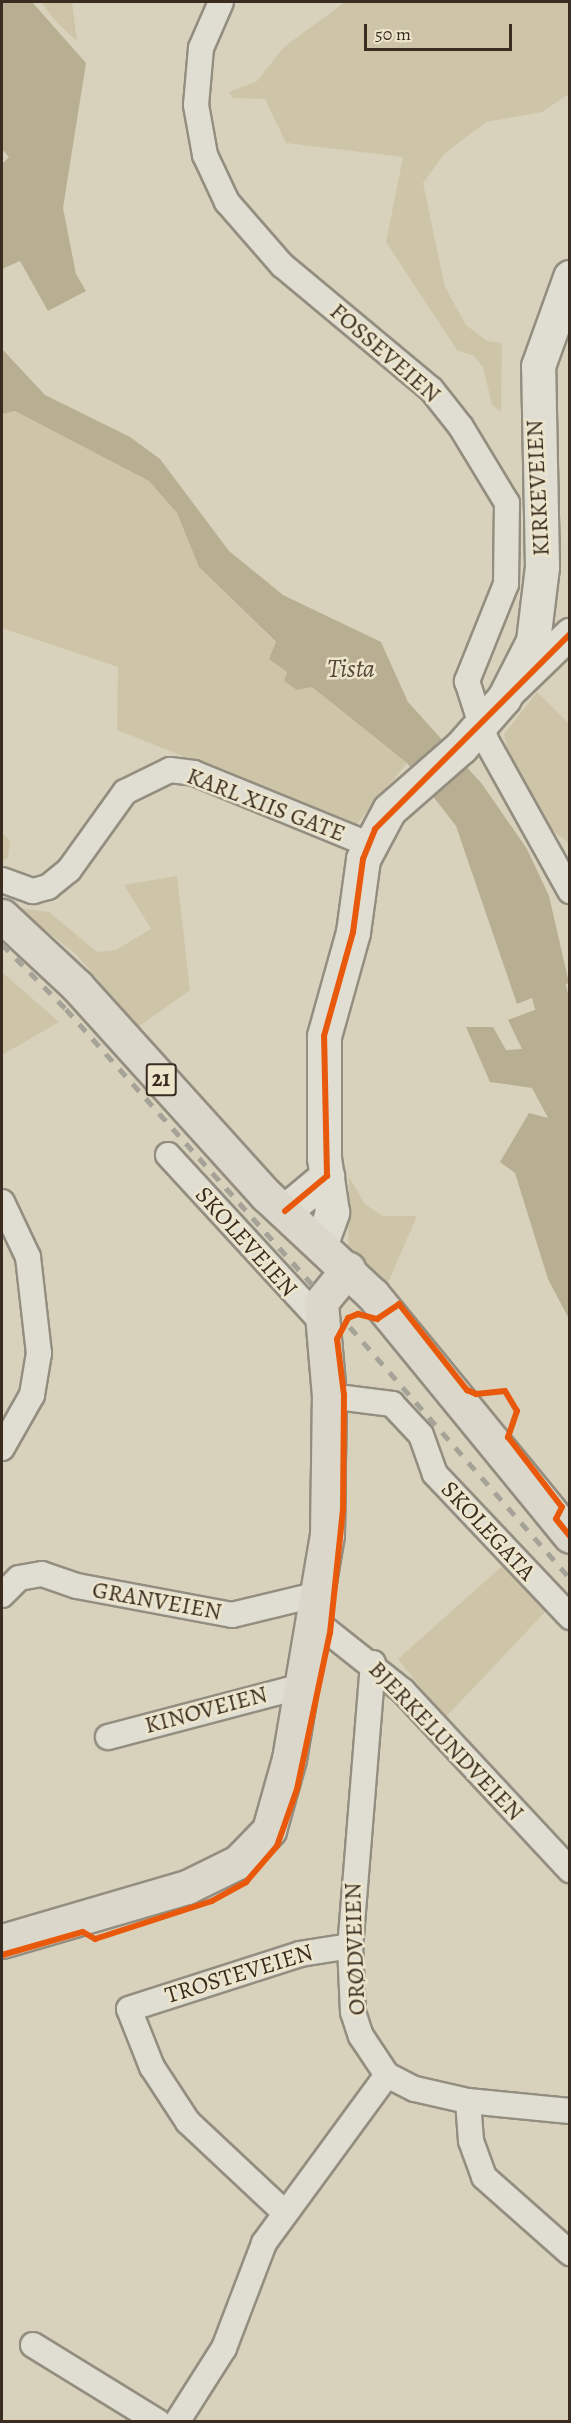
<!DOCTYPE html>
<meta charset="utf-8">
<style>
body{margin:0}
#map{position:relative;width:571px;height:2423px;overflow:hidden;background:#d8d2bc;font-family:Alegreya,serif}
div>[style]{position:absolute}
.green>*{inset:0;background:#cec5a9}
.water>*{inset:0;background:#b8ae92}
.river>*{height:36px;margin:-18px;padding:0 18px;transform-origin:18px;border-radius:18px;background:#b8ae92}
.roads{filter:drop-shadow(2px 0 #938e80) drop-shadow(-2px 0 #938e80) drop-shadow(0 2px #938e80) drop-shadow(0 -2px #938e80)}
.minor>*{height:24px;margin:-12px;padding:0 12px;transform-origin:12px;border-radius:12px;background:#e0ded3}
.tertiary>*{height:30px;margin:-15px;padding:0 15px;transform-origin:15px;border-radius:15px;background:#e0ded3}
.secondary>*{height:33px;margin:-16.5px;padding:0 16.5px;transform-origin:16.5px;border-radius:16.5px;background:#e0ded3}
.primary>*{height:33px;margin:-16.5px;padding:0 16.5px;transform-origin:16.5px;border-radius:16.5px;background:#dbd8cb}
.rail>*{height:4.5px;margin-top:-2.25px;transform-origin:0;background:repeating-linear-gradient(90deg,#a5a298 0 10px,transparent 0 20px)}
.cycleway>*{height:6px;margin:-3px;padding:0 3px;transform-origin:3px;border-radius:3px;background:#e8590c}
span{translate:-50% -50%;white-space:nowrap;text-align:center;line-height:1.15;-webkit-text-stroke:5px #ede6cc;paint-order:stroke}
.shield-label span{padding:2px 4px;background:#ede6cc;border:2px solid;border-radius:4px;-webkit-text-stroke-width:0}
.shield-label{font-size:22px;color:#3b2c21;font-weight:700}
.street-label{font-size:24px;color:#3b2c21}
.water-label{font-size:26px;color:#574839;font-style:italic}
.frame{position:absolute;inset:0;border:3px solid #3b2c21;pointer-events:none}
.scale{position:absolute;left:364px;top:24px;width:148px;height:27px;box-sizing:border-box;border:3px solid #3b2c21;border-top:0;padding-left:8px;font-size:18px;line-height:21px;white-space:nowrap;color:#3b2c21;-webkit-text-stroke:4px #ede6cc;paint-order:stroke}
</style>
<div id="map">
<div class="green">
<i style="clip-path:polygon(41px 2px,72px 2px,77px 41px,56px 22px)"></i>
<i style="clip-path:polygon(345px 2px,569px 2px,569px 94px,542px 112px,486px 122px,444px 154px,423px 183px,445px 287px,466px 325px,487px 341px,502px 343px,501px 412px,492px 405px,483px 367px,474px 356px,457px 350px,386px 242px,403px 157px,286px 143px,265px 99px,233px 98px,229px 92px,257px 81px,284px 47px)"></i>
<i style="clip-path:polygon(15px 411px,149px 481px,177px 513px,199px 567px,276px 643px,297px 690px,312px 687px,407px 763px,356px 825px,117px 730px,118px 667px,2px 628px,2px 414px)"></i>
<i style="clip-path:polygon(537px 692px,569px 724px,569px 843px,550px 829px,509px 755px,504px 734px)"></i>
<i style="clip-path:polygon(2px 834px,10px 840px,8px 858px,2px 861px)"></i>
<i style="clip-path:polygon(177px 876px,190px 990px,138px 1027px,76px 954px,17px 908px,49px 912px,97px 952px,116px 950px,151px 929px,124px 885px)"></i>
<i style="clip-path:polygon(2px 972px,59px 1022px,2px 1055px)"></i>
<i style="clip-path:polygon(349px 1177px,365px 1204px,382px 1216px,417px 1216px,387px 1285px,348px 1249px)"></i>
<i style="clip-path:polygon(501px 1567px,508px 1567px,547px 1603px,547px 1610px,445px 1718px,398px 1659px)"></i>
</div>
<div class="water">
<i style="clip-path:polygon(2px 2px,32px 2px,86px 63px,63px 208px,76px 274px,86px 291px,48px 311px,20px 261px,2px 269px,2px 164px,9px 157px,2px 149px)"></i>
<i style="clip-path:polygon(2px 349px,45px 395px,130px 437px,160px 459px,229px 551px,283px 595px,381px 642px,408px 702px,482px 784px,527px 849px,549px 896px,569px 983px,517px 1004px,456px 826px,407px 763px,312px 687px,297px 690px,284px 681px,287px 672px,269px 659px,276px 642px,199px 567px,177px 513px,149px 481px,15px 411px,2px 414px)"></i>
<i style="clip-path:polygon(569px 997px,570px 997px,569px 1319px,548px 1279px,515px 1173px,500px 1162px,529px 1113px,548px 1118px,532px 1088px,490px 1082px,466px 1027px,493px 1027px,506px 1050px,522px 1049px,508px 1020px)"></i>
</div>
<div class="river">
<i style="left:536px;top:943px;width:62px;rotate:75.1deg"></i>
</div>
<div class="roads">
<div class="minor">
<i style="left:221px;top:2px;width:50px;rotate:113.5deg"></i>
<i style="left:201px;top:48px;width:57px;rotate:95deg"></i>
<i style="left:196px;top:105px;width:51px;rotate:79.8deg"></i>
<i style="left:205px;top:155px;width:52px;rotate:64.9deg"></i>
<i style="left:227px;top:202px;width:84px;rotate:48.9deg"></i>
<i style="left:282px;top:265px;width:194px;rotate:39.8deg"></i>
<i style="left:431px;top:389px;width:48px;rotate:51.7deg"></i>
<i style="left:461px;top:427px;width:89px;rotate:58.8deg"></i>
<i style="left:507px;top:503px;width:81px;rotate:90.7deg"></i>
<i style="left:506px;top:584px;width:105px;rotate:111.9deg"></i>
<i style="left:467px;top:681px;width:62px;rotate:72.1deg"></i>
<i style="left:486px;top:740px;width:173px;rotate:60.9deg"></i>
<i style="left:2px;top:880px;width:33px;rotate:20deg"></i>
<i style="left:33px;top:891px;width:16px;rotate:-15deg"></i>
<i style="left:48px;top:887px;width:27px;rotate:-39deg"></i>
<i style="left:69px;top:870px;width:96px;rotate:-54.3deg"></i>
<i style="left:125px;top:792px;width:50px;rotate:-26.1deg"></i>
<i style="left:170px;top:770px;width:24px;rotate:7deg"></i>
<i style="left:194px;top:773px;width:188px;rotate:22.2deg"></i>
<i style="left:168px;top:1155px;width:234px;rotate:47.4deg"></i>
<i style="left:2px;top:1202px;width:61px;rotate:64.7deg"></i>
<i style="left:28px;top:1257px;width:97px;rotate:83.5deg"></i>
<i style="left:39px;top:1353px;width:43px;rotate:99.5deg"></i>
<i style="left:32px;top:1395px;width:61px;rotate:119.5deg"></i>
<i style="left:329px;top:1396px;width:64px;rotate:7.2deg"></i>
<i style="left:392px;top:1404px;width:42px;rotate:46.9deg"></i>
<i style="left:421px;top:1435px;width:41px;rotate:70.3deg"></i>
<i style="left:435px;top:1474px;width:197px;rotate:46.6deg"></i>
<i style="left:2px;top:1595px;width:24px;rotate:-45deg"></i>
<i style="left:19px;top:1578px;width:23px;rotate:-10deg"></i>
<i style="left:42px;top:1574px;width:37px;rotate:19deg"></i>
<i style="left:77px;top:1586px;width:158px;rotate:10.6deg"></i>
<i style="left:232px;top:1615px;width:89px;rotate:-13.6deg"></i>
<i style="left:315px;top:1621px;width:112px;rotate:38.5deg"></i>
<i style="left:403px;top:1691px;width:245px;rotate:47deg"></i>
<i style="left:373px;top:1663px;width:284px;rotate:94.6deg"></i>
<i style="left:350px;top:1946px;width:66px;rotate:87.4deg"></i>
<i style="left:353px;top:2012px;width:25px;rotate:72deg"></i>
<i style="left:361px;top:2036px;width:47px;rotate:56.3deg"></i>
<i style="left:387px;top:2075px;width:31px;rotate:27deg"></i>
<i style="left:415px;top:2089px;width:54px;rotate:12.8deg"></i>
<i style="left:468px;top:2101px;width:102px;rotate:5.6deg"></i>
<i style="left:108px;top:1737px;width:202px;rotate:-14.7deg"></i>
<i style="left:468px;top:2101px;width:40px;rotate:85.7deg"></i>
<i style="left:471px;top:2141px;width:38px;rotate:70deg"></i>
<i style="left:484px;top:2177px;width:115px;rotate:41.5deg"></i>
<i style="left:284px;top:2212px;width:132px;rotate:-136.8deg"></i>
<i style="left:188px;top:2122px;width:66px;rotate:-123.2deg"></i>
<i style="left:152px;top:2067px;width:62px;rotate:-111.6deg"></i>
<i style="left:129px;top:2009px;width:180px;rotate:-17.8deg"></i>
<i style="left:300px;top:1954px;width:51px;rotate:-9.1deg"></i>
<i style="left:33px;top:2345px;width:147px;rotate:31.6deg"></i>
<i style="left:177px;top:2422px;width:88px;rotate:-57.6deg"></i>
<i style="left:224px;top:2348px;width:112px;rotate:-69.1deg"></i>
<i style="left:264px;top:2243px;width:208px;rotate:-53.8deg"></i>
</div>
<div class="tertiary">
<i style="left:505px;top:697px;width:91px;rotate:-44.1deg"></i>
</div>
<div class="secondary">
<i style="left:285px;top:1211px;width:55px;rotate:-39.8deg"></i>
<i style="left:321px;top:1243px;width:33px;rotate:-70deg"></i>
<i style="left:332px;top:1212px;width:55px;rotate:-98.4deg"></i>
<i style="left:324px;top:1158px;width:122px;rotate:-90deg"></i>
<i style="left:324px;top:1036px;width:108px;rotate:-74.4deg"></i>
<i style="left:353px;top:932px;width:74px;rotate:-82.2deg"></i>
<i style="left:363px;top:859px;width:55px;rotate:-62deg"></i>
<i style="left:389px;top:810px;width:96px;rotate:-41.2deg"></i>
<i style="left:461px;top:747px;width:65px;rotate:-48.7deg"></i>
<i style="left:504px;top:698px;width:64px;rotate:-63deg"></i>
<i style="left:533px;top:641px;width:75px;rotate:-83.1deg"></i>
<i style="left:542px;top:567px;width:201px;rotate:-91.1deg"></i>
<i style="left:538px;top:366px;width:95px;rotate:-70.2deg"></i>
</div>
<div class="primary">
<i style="left:2px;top:916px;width:103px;rotate:43deg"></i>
<i style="left:77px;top:986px;width:282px;rotate:47.9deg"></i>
<i style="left:266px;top:1195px;width:146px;rotate:43.1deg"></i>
<i style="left:373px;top:1295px;width:311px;rotate:50.7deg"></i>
<i style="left:2px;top:1941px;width:193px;rotate:-16.3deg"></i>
<i style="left:187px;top:1887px;width:57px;rotate:-26.1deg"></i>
<i style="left:238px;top:1862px;width:45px;rotate:-45.9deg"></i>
<i style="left:269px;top:1830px;width:74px;rotate:-74.3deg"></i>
<i style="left:289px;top:1759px;width:227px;rotate:-80.4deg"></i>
<i style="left:327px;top:1535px;width:139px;rotate:-89.2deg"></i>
<i style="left:329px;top:1396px;width:94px;rotate:-94.9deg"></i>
<i style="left:321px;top:1302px;width:43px;rotate:-50.7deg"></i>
</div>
</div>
<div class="rail">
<i style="left:2px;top:944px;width:91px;rotate:45.4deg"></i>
<i style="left:66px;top:1009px;width:370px;rotate:48.2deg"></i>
<i style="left:350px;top:1327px;width:334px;rotate:48.8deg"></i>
</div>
<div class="cycleway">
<i style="left:285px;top:1211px;width:55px;rotate:-39.8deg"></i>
<i style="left:327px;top:1176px;width:140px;rotate:-91.2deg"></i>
<i style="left:324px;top:1036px;width:108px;rotate:-74.4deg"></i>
<i style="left:353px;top:932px;width:74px;rotate:-82.2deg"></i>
<i style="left:363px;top:859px;width:32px;rotate:-68deg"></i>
<i style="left:375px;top:829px;width:276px;rotate:-45deg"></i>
<i style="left:2px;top:1955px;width:84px;rotate:-15.9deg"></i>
<i style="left:83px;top:1932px;width:14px;rotate:30deg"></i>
<i style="left:95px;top:1939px;width:123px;rotate:-18deg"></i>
<i style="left:212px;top:1901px;width:39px;rotate:-29deg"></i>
<i style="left:246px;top:1882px;width:48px;rotate:-49.3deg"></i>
<i style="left:277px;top:1846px;width:60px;rotate:-70.7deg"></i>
<i style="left:297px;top:1789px;width:159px;rotate:-78.1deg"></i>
<i style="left:330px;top:1633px;width:124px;rotate:-84deg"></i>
<i style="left:343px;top:1510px;width:115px;rotate:-89.5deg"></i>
<i style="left:344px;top:1395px;width:56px;rotate:-97.1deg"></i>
<i style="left:337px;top:1339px;width:24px;rotate:-62deg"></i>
<i style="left:348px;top:1318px;width:11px;rotate:-22deg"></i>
<i style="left:358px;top:1314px;width:20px;rotate:15deg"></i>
<i style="left:377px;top:1319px;width:27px;rotate:-34deg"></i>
<i style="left:399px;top:1304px;width:110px;rotate:51.7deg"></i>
<i style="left:467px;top:1390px;width:10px;rotate:24deg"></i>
<i style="left:476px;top:1394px;width:29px;rotate:-6deg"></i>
<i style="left:505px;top:1391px;width:23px;rotate:59deg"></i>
<i style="left:517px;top:1411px;width:28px;rotate:109deg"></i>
<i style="left:508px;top:1437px;width:88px;rotate:52.4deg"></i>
<i style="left:562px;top:1507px;width:13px;rotate:117deg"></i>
<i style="left:556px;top:1519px;width:22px;rotate:51deg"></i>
</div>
<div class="shield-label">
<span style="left:161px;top:1080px">21</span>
</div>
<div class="street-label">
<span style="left:385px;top:353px;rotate:41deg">FOSSEVEIEN</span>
<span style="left:538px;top:488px;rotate:-93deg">KIRKEVEIEN</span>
<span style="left:266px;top:805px;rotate:21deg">KARL XIIS GATE</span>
<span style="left:246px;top:1242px;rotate:48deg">SKOLEVEIEN</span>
<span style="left:488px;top:1531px;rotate:47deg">SKOLEGATA</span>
<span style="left:157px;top:1601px;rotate:10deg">GRANVEIEN</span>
<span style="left:206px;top:1710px;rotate:-15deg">KINOVEIEN</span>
<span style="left:446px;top:1741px;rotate:46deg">BJERKELUNDVEIEN</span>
<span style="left:355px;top:1949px;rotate:-92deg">ORØDVEIEN</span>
<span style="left:239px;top:1974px;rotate:-17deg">TROSTEVEIEN</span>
</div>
<div class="water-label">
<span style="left:351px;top:669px">Tista</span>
</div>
<div class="frame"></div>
<div class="scale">50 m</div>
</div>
